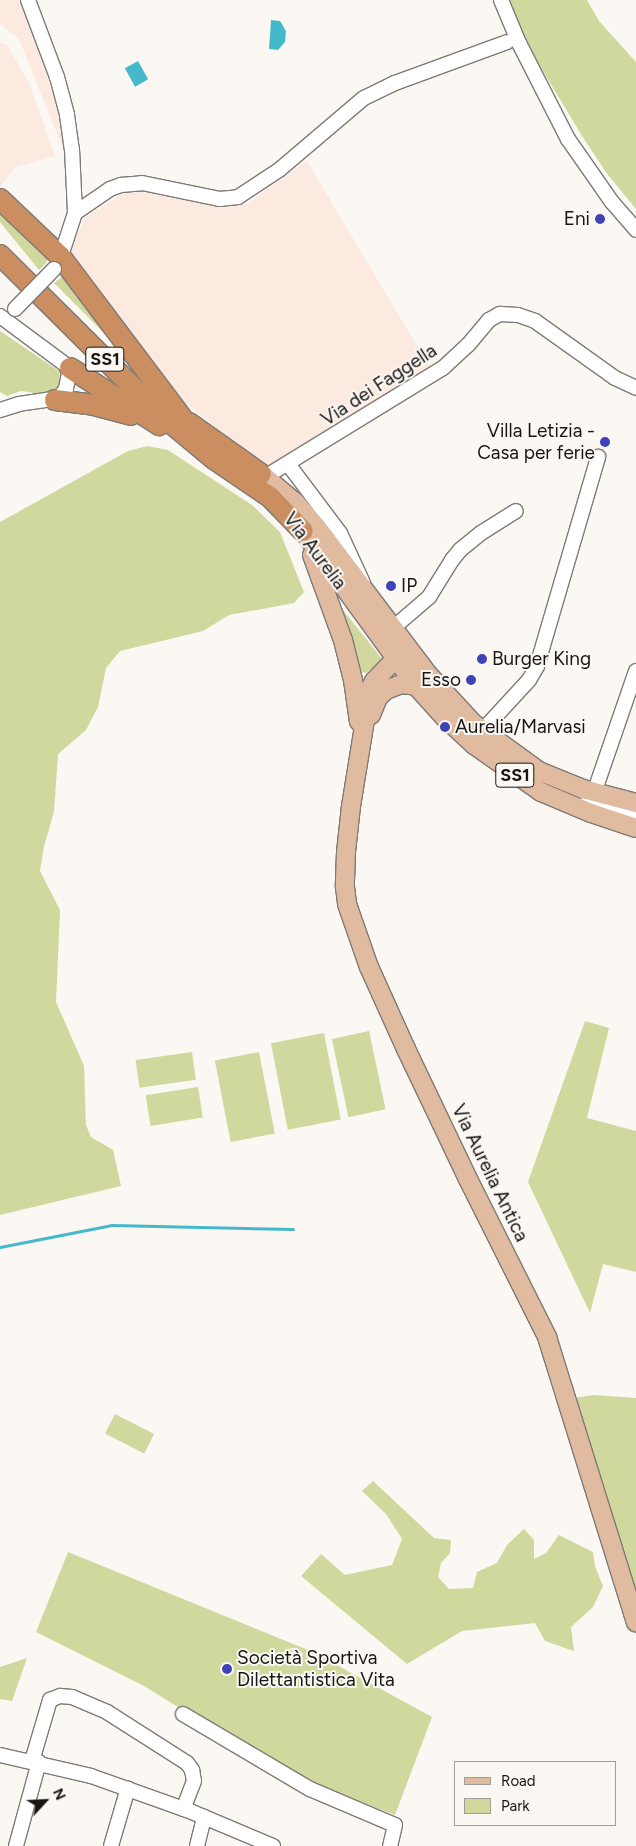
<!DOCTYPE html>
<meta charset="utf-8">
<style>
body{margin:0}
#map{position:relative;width:636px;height:1846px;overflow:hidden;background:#fbf7f3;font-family:Figtree,sans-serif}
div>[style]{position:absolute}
.commercial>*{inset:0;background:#fce9e0}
.green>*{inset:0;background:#d1d89e;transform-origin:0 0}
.water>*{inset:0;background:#45b9cb;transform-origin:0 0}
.stream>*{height:3px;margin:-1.5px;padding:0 1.5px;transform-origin:1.5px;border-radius:1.5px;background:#45b9cb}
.roads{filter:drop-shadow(1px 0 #7e7b77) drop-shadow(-1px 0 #7e7b77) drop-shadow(0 1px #7e7b77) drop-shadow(0 -1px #7e7b77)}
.minor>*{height:14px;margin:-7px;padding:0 7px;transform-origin:7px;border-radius:7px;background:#fff}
.major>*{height:18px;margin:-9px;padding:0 9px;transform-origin:9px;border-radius:9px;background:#e0bba0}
.highway>*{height:20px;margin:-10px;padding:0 10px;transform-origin:10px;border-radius:10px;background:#cb8e61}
.bridges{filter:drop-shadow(1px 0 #7e7b77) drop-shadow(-1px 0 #7e7b77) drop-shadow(0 1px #7e7b77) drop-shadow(0 -1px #7e7b77)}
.minor-bridge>*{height:14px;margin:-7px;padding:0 7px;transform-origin:7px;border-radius:7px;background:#fff}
.dots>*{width:14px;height:14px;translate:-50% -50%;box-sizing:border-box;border:2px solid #fbf7f3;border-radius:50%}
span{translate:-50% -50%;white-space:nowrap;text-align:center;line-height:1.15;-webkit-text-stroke:4px #fbf7f3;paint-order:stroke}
.shield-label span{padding:1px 4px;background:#fbf7f3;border:1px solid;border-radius:4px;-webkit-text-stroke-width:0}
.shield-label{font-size:18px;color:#171615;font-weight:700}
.poi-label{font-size:19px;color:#171615}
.right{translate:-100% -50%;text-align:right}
.left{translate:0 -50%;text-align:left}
.street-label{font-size:19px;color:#171615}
.legend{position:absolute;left:454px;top:1761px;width:162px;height:65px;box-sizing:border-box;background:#fbf7f3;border:1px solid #a09d9a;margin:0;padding:6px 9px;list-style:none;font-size:15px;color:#171615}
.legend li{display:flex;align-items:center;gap:10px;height:25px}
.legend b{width:25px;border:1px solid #a09d9a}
.north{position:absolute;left:20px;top:1776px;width:50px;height:50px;-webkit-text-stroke:4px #fbf7f3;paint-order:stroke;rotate:65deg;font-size:14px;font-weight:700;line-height:20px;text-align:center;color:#171615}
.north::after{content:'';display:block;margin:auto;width:18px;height:22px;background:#171615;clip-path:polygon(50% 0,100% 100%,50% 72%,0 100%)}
</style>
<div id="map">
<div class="commercial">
<i style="clip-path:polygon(0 0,19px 0,31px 29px,61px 119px,66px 156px,19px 39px,0 24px)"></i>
<i style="clip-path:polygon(0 43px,7px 45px,29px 83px,55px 156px,15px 167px,0 187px)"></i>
<i style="clip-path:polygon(307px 161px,432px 371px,267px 468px,168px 389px,68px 256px,85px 218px,123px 193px,149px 192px,225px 208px,248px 203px)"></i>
</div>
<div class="green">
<i style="clip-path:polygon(506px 0,587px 0,599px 21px,636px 62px,636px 209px,608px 175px,584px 139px,518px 30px)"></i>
<i style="clip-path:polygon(0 207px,48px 258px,46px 263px,39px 270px,0 222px)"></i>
<i style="clip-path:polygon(63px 276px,126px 355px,54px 283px)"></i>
<i style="clip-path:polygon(0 331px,59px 371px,60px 381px,57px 390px,49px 395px,21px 391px,7px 396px,0 392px)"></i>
<i style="clip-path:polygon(147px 446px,168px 450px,252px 505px,280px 532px,304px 592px,294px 603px,229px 615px,203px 631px,120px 651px,106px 668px,98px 707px,86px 730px,58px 754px,54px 812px,44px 846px,40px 871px,60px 910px,56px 1002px,84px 1066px,86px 1125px,91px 1137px,113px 1150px,121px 1186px,0 1215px,0 522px,128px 451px)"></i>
<i style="clip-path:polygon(339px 605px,383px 660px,366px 673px,362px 672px,360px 667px)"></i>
<i style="clip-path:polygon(585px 1021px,609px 1028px,587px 1118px,636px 1131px,636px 1272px,603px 1264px,590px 1313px,528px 1182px)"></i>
<i style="left:369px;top:1031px;width:80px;height:38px;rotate:78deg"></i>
<i style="left:324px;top:1033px;width:88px;height:54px;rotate:79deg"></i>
<i style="left:192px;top:1052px;width:28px;height:57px;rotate:82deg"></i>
<i style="left:259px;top:1052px;width:83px;height:45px;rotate:79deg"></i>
<i style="left:198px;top:1087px;width:31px;height:53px;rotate:81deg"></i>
<i style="clip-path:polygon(593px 1395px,636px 1398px,636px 1597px,574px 1398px)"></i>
<i style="left:115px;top:1414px;width:44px;height:22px;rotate:27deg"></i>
<i style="clip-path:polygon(373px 1481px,434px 1538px,451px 1540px,450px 1553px,441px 1563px,438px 1577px,449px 1589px,473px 1588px,477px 1572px,497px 1563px,507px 1545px,524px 1529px,534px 1540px,534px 1559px,546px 1553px,559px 1535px,593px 1552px,595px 1566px,603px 1586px,593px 1607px,571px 1627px,574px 1651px,545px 1641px,535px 1623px,462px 1631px,407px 1664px,301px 1576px,321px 1554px,345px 1575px,392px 1565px,402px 1539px,386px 1514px,362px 1491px)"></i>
<i style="clip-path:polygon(68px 1552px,313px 1652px,432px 1717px,395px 1815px,281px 1771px,144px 1686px,36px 1632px)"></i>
<i style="clip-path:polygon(27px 1658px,12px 1701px,0 1699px,0 1667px)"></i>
</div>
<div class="water">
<i style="clip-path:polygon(271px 20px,280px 21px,286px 31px,285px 42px,278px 50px,269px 49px)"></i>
<i style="left:138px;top:61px;width:21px;height:15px;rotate:61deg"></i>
</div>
<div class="stream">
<i style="left:0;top:1247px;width:114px;rotate:-11.1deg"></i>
<i style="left:112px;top:1225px;width:181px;rotate:1.3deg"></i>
</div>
<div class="roads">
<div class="minor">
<i style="left:28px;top:0;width:82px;rotate:69.4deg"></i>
<i style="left:57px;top:77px;width:39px;rotate:75deg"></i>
<i style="left:67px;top:115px;width:34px;rotate:82deg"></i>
<i style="left:72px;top:149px;width:64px;rotate:87.3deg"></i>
<i style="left:501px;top:0;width:47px;rotate:67.3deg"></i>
<i style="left:519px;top:43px;width:108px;rotate:63deg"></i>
<i style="left:568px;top:139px;width:77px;rotate:55.1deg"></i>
<i style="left:612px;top:202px;width:37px;rotate:49deg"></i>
<i style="left:59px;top:262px;width:52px;rotate:-71.9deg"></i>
<i style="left:75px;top:213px;width:42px;rotate:-34.4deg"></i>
<i style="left:110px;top:189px;width:12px;rotate:-20deg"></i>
<i style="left:121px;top:185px;width:21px;rotate:-5deg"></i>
<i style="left:142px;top:183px;width:80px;rotate:11.6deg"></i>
<i style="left:220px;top:199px;width:18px;rotate:-6deg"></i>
<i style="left:238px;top:197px;width:49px;rotate:-33.4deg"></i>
<i style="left:279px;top:170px;width:111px;rotate:-40.3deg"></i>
<i style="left:364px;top:98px;width:34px;rotate:-26deg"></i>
<i style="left:395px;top:83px;width:119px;rotate:-20.1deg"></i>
<i style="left:0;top:316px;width:87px;rotate:36.6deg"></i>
<i style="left:70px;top:368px;width:21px;rotate:101deg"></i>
<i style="left:66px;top:389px;width:11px;rotate:128deg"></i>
<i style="left:59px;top:398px;width:40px;rotate:171.5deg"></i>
<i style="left:19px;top:404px;width:20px;rotate:162deg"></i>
<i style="left:288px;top:464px;width:86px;rotate:53deg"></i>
<i style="left:340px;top:533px;width:55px;rotate:65.3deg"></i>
<i style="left:265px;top:477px;width:209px;rotate:-31.5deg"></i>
<i style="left:443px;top:368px;width:34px;rotate:-43deg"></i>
<i style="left:468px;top:345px;width:33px;rotate:-50deg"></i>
<i style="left:489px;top:320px;width:13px;rotate:-29deg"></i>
<i style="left:500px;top:314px;width:18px;rotate:3deg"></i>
<i style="left:518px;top:315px;width:18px;rotate:19deg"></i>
<i style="left:535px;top:321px;width:98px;rotate:35.5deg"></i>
<i style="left:615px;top:378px;width:23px;rotate:25deg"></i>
<i style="left:393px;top:628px;width:48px;rotate:-40.7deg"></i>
<i style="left:429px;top:597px;width:44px;rotate:-58.1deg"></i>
<i style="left:452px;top:560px;width:13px;rotate:-51deg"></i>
<i style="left:460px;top:550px;width:27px;rotate:-39deg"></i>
<i style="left:481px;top:533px;width:41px;rotate:-32.2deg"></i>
<i style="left:482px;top:731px;width:69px;rotate:-47.3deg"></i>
<i style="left:529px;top:680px;width:16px;rotate:-60deg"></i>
<i style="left:537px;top:666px;width:218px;rotate:-73.7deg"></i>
<i style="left:594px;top:793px;width:129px;rotate:-71deg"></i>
<i style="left:584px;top:805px;width:53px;rotate:10.9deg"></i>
<i style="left:183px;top:1714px;width:147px;rotate:30.6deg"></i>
<i style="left:310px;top:1789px;width:92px;rotate:23deg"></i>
<i style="left:395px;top:1825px;width:22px;rotate:103deg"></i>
<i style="left:0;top:1755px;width:93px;rotate:13deg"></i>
<i style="left:91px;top:1776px;width:107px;rotate:19.6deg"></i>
<i style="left:192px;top:1812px;width:88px;rotate:22.8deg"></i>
<i style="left:32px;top:1761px;width:64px;rotate:-73.6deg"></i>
<i style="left:50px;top:1700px;width:11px;rotate:-22deg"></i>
<i style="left:60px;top:1696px;width:12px;rotate:5deg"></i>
<i style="left:72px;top:1697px;width:38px;rotate:23deg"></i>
<i style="left:107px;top:1712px;width:95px;rotate:32.5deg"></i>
<i style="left:187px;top:1763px;width:9px;rotate:54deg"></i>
<i style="left:192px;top:1770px;width:11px;rotate:80deg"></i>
<i style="left:194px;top:1781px;width:30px;rotate:111deg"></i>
<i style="left:16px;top:1846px;width:87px;rotate:-74.7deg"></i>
<i style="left:111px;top:1846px;width:60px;rotate:-73.7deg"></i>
<i style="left:197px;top:1846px;width:30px;rotate:-76deg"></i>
</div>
<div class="major">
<i style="left:265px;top:477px;width:39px;rotate:40deg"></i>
<i style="left:295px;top:502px;width:32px;rotate:49deg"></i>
<i style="left:316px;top:526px;width:186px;rotate:52.9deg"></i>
<i style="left:428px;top:674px;width:67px;rotate:47.4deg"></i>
<i style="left:473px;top:723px;width:82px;rotate:36deg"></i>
<i style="left:539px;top:771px;width:48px;rotate:22.2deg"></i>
<i style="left:583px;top:789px;width:55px;rotate:14.8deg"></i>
<i style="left:303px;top:531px;width:192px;rotate:53.9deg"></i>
<i style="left:416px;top:686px;width:43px;rotate:47.8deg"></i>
<i style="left:445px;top:718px;width:40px;rotate:43deg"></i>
<i style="left:474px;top:745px;width:82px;rotate:35deg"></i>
<i style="left:541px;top:792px;width:54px;rotate:22.8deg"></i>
<i style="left:591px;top:813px;width:47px;rotate:18.4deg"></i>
<i style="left:312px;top:555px;width:90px;rotate:70deg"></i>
<i style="left:343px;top:640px;width:41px;rotate:76deg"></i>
<i style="left:353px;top:680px;width:42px;rotate:81.9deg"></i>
<i style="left:407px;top:647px;width:47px;rotate:134.1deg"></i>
<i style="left:374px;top:681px;width:9px;rotate:117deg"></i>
<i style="left:370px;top:689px;width:119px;rotate:99.2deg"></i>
<i style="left:351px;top:806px;width:46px;rotate:96.2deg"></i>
<i style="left:346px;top:852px;width:35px;rotate:92deg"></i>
<i style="left:345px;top:887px;width:17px;rotate:83deg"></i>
<i style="left:347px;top:904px;width:67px;rotate:70.8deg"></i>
<i style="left:369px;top:967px;width:90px;rotate:65.7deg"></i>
<i style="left:406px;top:1049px;width:144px;rotate:64.5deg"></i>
<i style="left:468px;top:1179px;width:177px;rotate:63.4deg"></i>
<i style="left:547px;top:1337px;width:299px;rotate:72.7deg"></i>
<i style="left:371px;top:715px;width:18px;rotate:-68deg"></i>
<i style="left:378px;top:698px;width:11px;rotate:-45deg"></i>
<i style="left:386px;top:690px;width:17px;rotate:-21deg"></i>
<i style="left:402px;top:684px;width:14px;rotate:8deg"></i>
</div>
<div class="highway">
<i style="left:0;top:199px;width:83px;rotate:43.5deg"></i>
<i style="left:60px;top:256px;width:203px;rotate:53deg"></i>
<i style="left:0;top:255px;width:226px;rotate:44.8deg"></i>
<i style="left:160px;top:414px;width:70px;rotate:39.8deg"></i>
<i style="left:214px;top:459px;width:68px;rotate:34.2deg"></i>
<i style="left:270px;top:497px;width:47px;rotate:45.9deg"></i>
<i style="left:70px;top:368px;width:106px;rotate:32.6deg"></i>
<i style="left:55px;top:400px;width:39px;rotate:7deg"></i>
<i style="left:94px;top:405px;width:38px;rotate:15deg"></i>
<i style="left:189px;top:423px;width:88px;rotate:35.3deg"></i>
</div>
</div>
<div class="bridges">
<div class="minor-bridge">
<i style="left:15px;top:309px;width:56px;rotate:-45.7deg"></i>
</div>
</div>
<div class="dots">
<i style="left:600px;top:219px;background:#4043b8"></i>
<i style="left:605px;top:442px;background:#4043b8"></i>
<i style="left:391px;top:586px;background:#4043b8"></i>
<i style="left:482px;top:659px;background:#4043b8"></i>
<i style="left:471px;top:680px;background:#4043b8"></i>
<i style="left:445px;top:727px;background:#4043b8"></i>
<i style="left:227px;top:1669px;background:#4043b8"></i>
</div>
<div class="shield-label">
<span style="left:105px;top:359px">SS1</span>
<span style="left:515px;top:775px">SS1</span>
</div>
<div class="poi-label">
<span class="right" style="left:590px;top:219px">Eni</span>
<span class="right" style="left:595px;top:442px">Villa Letizia -<br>Casa per ferie</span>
<span class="left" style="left:401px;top:586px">IP</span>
<span class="left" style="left:492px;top:659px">Burger King</span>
<span class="right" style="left:461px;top:680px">Esso</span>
<span class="left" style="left:455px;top:727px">Aurelia/Marvasi</span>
<span class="left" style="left:237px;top:1669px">Società Sportiva<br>Dilettantistica Vita</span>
</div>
<div class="street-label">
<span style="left:379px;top:385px;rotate:-33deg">Via dei Faggella</span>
<span style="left:315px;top:551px;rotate:53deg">Via Aurelia</span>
<span style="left:490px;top:1173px;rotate:64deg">Via Aurelia Antica</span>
</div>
<ul class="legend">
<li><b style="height:6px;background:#e0bba0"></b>Road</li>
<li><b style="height:14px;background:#d1d89e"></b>Park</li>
</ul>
<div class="north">N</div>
</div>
